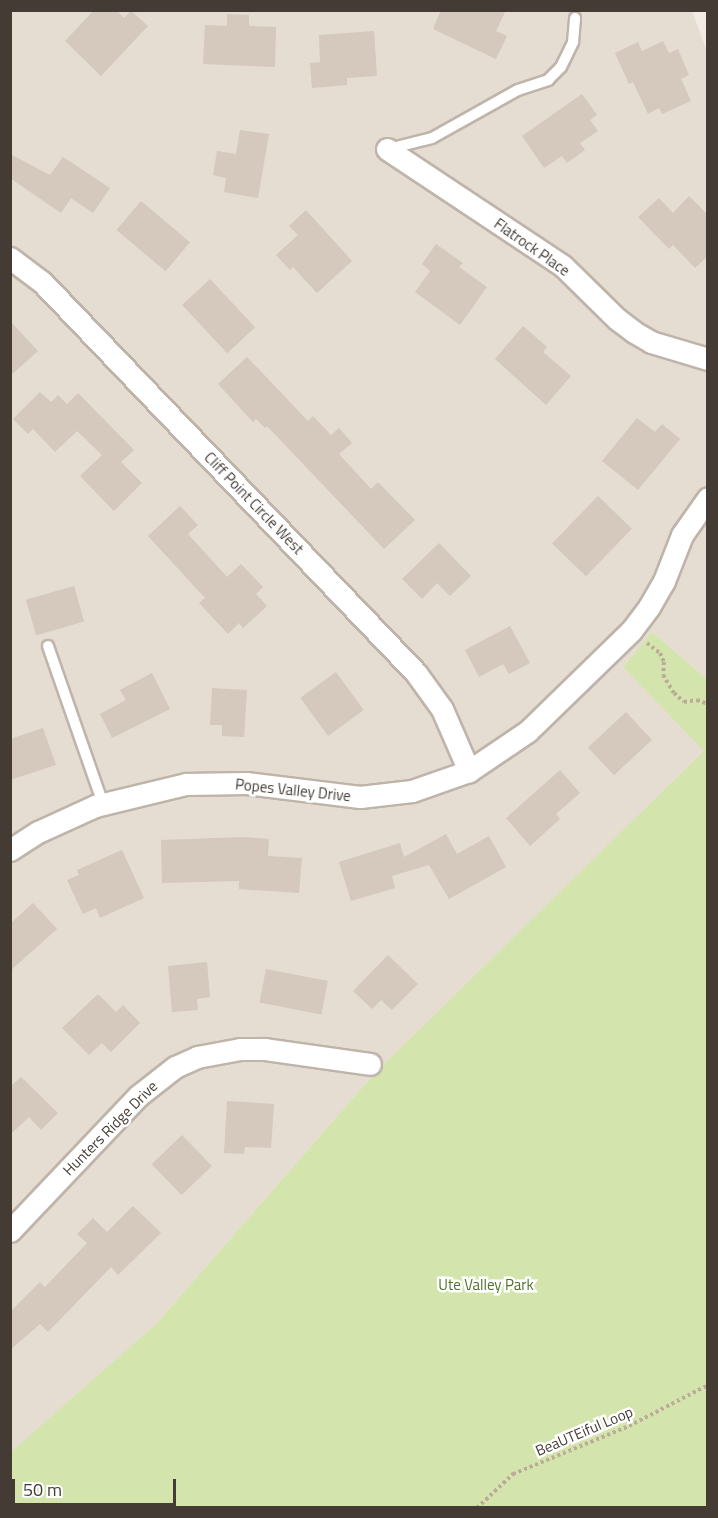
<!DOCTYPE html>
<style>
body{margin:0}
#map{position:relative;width:718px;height:1518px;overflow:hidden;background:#f1ebe4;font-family:"Titillium Web",sans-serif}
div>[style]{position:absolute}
.residential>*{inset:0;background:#e5dcd2}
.green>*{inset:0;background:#d3e5ad}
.building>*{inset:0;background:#d5c8bd;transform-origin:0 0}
.path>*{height:4px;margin-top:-2px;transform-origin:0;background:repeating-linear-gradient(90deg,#bdab99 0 3px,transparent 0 6px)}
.roads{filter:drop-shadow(2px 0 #bfb4aa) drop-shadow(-2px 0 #bfb4aa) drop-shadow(0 2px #bfb4aa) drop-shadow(0 -2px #bfb4aa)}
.lane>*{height:10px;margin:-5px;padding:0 5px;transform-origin:5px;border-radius:5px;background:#fff}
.street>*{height:21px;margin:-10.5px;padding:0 10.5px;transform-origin:10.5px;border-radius:10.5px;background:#fff}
span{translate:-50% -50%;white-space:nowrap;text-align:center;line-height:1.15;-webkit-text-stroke:5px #fff;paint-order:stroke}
.street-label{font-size:15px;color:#433b34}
.park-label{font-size:15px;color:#4f722a}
.frame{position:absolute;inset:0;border:12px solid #433b34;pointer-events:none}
.scale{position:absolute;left:12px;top:1479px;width:164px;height:27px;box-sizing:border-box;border:3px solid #433b34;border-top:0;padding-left:8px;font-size:18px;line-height:21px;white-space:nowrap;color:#433b34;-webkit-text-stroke:4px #fff;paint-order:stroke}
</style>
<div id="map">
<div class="residential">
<i style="clip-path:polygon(11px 11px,692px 11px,708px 54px,707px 679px,652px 632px,623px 667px,705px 751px,374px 1074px,157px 1323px,11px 1453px)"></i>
</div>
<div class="green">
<i style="clip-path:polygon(652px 632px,707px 679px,707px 1507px,11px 1507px,10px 1453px,157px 1323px,374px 1074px,704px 751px,623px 667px)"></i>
</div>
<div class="building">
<i style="clip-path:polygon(94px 10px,116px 10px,124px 18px,131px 11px,148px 26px,101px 76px,65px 41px)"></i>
<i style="clip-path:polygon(441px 10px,506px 10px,496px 31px,507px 36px,496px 59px,433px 29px)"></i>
<i style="clip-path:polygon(227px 14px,249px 15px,249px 26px,276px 27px,275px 67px,203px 64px,205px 25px,227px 26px)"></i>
<i style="clip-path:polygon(374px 31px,377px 76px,347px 78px,347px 85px,312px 88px,310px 63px,320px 62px,319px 35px)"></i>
<i style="clip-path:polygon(663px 41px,669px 53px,678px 49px,689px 75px,681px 79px,691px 101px,662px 114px,659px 108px,648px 114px,633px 82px,629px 84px,615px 53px,638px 42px,642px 51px)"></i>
<i style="clip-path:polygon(582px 94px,597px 115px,590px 120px,598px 131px,580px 143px,585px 150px,567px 163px,562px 156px,544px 168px,522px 136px)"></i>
<i style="clip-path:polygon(240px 130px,269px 134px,258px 198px,224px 192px,226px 178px,213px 175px,217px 151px,236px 154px)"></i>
<i style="clip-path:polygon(10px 154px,50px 175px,63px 157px,110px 188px,93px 213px,71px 198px,61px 213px,10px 178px)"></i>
<i style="clip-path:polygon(689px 196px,708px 215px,708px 256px,695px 268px,673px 245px,669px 249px,638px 217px,659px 198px,673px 213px)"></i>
<i style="left:141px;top:201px;width:64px;height:38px;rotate:40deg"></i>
<i style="clip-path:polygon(306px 210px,352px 261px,317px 293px,293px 267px,290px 270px,276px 255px,298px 235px,289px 226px)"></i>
<i style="clip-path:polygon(436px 244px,463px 263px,459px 267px,487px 287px,460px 325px,415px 292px,430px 271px,422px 264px)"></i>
<i style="left:210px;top:279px;width:66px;height:38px;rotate:47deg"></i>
<i style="clip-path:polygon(10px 321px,38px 351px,10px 376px)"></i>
<i style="clip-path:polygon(523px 326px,547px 347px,543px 352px,571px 376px,546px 405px,495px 359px)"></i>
<i style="clip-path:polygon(247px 357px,308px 421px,313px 416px,331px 435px,339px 428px,352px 443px,339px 454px,371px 489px,378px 482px,415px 520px,384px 549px,267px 426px,265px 428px,256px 419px,253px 422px,218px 384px)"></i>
<i style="clip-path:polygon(40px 392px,51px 402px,58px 395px,67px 404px,78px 393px,134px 450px,121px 462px,142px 483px,114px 511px,80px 476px,102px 455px,77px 431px,55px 452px,33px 429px,28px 434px,13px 419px)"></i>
<i style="clip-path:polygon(637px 418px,655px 432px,662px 424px,680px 439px,638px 490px,602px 461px)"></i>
<i style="left:598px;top:496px;width:47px;height:66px;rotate:44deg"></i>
<i style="clip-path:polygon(180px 506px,198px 525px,188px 534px,227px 577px,241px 564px,263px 587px,256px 594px,267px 606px,243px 628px,239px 623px,228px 634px,199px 603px,205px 598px,148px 536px)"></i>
<i style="clip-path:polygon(439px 543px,471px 576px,450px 596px,437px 583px,422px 599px,402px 579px)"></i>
<i style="left:74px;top:586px;width:37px;height:50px;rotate:74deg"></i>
<i style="clip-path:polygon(510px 626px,530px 663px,509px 674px,503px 664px,479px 677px,465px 650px)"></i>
<i style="left:336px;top:672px;width:47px;height:44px;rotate:54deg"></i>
<i style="clip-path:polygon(152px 673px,170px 709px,112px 738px,100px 714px,126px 700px,120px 690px)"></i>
<i style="clip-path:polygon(212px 688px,247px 690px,244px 737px,222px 736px,222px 725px,210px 725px)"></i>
<i style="left:626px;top:712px;width:38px;height:52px;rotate:47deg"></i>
<i style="clip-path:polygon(43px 728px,56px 765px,10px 780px,10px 739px)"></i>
<i style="clip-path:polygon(560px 770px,580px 793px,556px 814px,560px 819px,530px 846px,506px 818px)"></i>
<i style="clip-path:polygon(446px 834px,457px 854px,489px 836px,506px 867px,449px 899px,429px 865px,392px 876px,395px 888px,351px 901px,339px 862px,400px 843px,404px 857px)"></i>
<i style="clip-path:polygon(243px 837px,269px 839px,268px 856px,302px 858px,299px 893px,239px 889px,239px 881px,162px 883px,161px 840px)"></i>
<i style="clip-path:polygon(122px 850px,144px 898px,100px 918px,96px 908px,83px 914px,67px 880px,79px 875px,77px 870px)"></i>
<i style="clip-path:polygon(33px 903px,57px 929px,10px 971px,10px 924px)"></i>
<i style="clip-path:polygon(388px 955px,418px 984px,392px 1010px,381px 1000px,372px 1009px,353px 991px)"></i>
<i style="clip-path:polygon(207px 962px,210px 997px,197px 999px,198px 1010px,172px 1012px,168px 966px)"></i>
<i style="left:266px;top:969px;width:63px;height:34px;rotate:11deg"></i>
<i style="clip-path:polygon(98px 994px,116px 1012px,123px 1005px,140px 1023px,111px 1052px,102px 1043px,89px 1055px,62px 1028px)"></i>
<i style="clip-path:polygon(21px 1077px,58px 1113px,41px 1130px,29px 1117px,10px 1135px,10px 1087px)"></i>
<i style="clip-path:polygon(227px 1101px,274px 1104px,271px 1148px,245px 1147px,244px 1154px,224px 1153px)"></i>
<i style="left:182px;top:1135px;width:43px;height:42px;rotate:46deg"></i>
<i style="clip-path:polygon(133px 1206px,161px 1233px,118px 1275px,111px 1267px,48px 1332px,40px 1324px,10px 1350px,10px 1312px,40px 1282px,45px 1287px,87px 1243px,77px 1234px,93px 1218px,107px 1232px)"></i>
</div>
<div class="path">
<i style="left:647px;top:643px;width:16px;rotate:38deg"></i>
<i style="left:660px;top:653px;width:10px;rotate:66deg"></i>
<i style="left:664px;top:662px;width:13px;rotate:94deg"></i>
<i style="left:663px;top:675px;width:21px;rotate:59deg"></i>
<i style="left:674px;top:693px;width:13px;rotate:42deg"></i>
<i style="left:684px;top:702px;width:13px;rotate:-9deg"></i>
<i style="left:697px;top:700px;width:12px;rotate:20deg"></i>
<i style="left:477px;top:1508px;width:50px;rotate:-43.4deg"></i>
<i style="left:513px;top:1474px;width:126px;rotate:-22.5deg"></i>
<i style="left:629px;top:1426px;width:89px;rotate:-27.4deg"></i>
</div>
<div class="roads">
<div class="lane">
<i style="left:388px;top:149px;width:45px;rotate:-14deg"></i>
<i style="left:432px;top:138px;width:98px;rotate:-29.2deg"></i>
<i style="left:518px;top:90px;width:32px;rotate:-18deg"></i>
<i style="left:548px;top:80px;width:18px;rotate:-45deg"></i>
<i style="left:561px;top:67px;width:28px;rotate:-64deg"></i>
<i style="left:573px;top:42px;width:24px;rotate:-85deg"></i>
<i style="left:48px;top:646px;width:167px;rotate:70.8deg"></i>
</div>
<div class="street">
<i style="left:387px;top:149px;width:211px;rotate:33.6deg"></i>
<i style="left:563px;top:266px;width:76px;rotate:44.5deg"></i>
<i style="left:617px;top:319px;width:21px;rotate:37deg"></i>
<i style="left:634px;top:332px;width:20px;rotate:30deg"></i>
<i style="left:651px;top:342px;width:59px;rotate:16.6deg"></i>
<i style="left:10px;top:258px;width:40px;rotate:37deg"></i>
<i style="left:42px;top:282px;width:541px;rotate:46.27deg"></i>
<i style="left:416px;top:673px;width:44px;rotate:54.2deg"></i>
<i style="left:442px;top:709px;width:68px;rotate:66.5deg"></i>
<i style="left:10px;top:850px;width:33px;rotate:-33deg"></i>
<i style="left:38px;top:832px;width:63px;rotate:-24.5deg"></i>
<i style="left:95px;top:806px;width:94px;rotate:-13.6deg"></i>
<i style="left:186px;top:784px;width:60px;rotate:-1deg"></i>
<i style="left:246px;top:783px;width:115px;rotate:7deg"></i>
<i style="left:360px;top:797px;width:52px;rotate:-6.6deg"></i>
<i style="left:412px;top:791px;width:60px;rotate:-19.3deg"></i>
<i style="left:469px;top:771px;width:71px;rotate:-34.1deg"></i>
<i style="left:528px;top:731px;width:144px;rotate:-44.2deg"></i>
<i style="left:631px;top:631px;width:30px;rotate:-53deg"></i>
<i style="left:649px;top:607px;width:30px;rotate:-60deg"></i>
<i style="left:664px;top:581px;width:49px;rotate:-68.6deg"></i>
<i style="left:682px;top:535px;width:45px;rotate:-54.9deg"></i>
<i style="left:10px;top:1231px;width:186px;rotate:-46.5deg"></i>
<i style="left:138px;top:1096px;width:47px;rotate:-38.1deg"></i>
<i style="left:175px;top:1067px;width:24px;rotate:-24deg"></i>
<i style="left:197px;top:1057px;width:44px;rotate:-10.5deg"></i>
<i style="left:240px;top:1049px;width:25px"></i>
<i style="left:265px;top:1049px;width:106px;rotate:8.1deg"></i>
</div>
</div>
<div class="street-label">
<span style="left:532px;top:247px;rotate:35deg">Flatrock Place</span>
<span style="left:254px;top:503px;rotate:46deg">Cliff Point Circle West</span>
<span style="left:293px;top:790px;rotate:6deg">Popes Valley Drive</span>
<span style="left:110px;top:1128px;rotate:-45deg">Hunters Ridge Drive</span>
<span style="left:584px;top:1431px;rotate:-23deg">BeaUTEiful Loop</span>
</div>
<div class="park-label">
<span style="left:486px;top:1285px">Ute Valley Park</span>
</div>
<div class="frame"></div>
<div class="scale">50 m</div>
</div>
